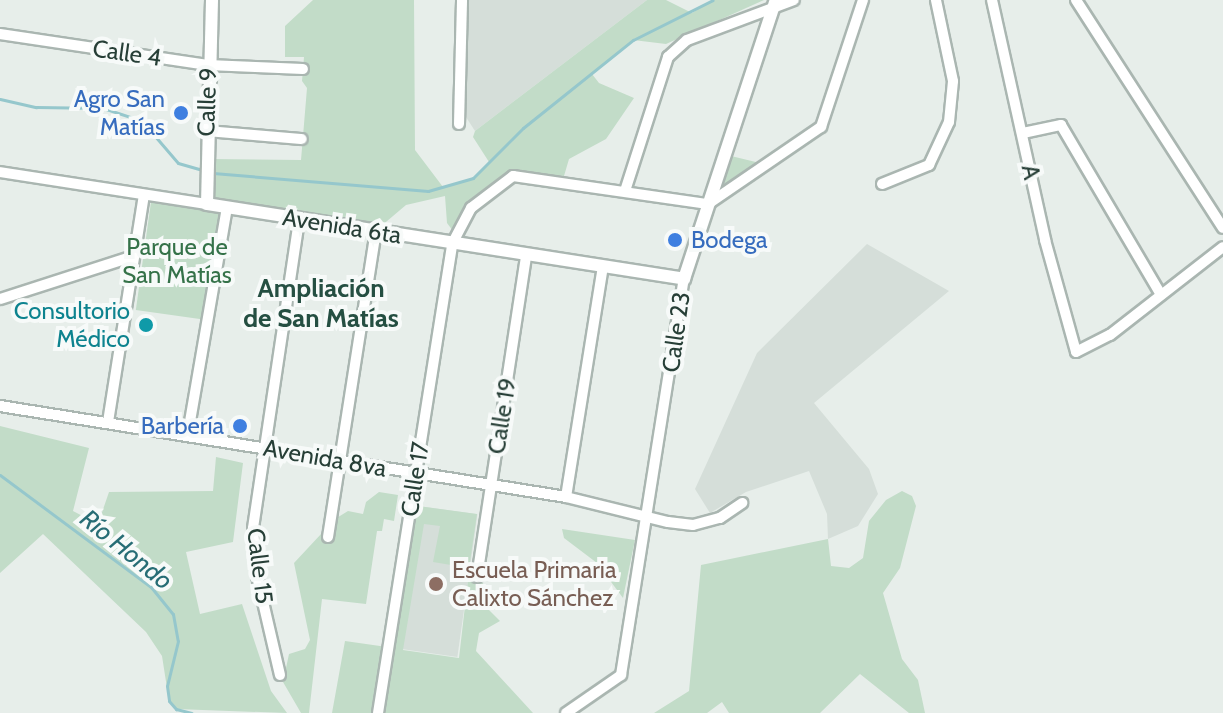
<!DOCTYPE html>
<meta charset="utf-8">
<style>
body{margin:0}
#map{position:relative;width:1223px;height:713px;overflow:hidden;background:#e7eeea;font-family:Cabin,sans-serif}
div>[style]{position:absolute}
.built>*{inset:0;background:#d5ded9;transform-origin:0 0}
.green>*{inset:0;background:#c2dcc8;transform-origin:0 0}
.stream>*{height:3px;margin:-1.5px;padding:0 1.5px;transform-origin:1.5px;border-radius:1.5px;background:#95c7cc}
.roads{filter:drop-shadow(2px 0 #aab6b1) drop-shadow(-2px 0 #aab6b1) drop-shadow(0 2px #aab6b1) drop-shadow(0 -2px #aab6b1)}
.minor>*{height:10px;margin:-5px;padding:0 5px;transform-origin:5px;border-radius:5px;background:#fff}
.tertiary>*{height:12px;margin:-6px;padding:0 6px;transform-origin:6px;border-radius:6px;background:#fff}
.dots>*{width:22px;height:22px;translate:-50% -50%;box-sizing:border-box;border:4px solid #f7faf9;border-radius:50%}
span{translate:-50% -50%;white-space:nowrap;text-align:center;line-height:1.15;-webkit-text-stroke:8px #f7faf9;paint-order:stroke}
.street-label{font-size:24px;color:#273f37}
.shop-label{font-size:24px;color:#366cbe}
.right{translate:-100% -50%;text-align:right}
.left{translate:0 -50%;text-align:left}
.park-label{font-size:24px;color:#357249}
.culture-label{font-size:24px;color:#0d838f}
.education-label{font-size:24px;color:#785e54}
.neighbourhood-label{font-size:26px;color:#254f42;font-weight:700}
.water-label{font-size:26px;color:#276d75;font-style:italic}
</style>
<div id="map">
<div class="built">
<i style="clip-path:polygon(464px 0,647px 0,475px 131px,464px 114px)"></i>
<i style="clip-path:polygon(867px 244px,949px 291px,814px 403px,869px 469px,878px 494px,858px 526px,828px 539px,827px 514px,809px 471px,746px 492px,710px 513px,695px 489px,757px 353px)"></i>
<i style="left:418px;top:506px;width:60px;height:144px;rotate:8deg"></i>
</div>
<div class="green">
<i style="clip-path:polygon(313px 0,414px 0,415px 150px,443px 187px,473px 178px,489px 162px,473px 137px,475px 131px,647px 0,666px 0,692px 13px,713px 0,764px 0,666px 44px,633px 40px,592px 74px,599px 83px,634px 98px,606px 139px,569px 159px,564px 176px,513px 171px,467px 207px,453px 231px,447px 223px,445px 196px,406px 205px,380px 227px,211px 201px,210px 159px,301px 160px,307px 88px,302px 81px,304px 57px,285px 57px,285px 26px)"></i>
<i style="clip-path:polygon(731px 156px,764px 164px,721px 192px)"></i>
<i style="left:151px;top:202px;width:70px;height:109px;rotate:8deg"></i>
<i style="clip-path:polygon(0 426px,89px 448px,73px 511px,98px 524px,109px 492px,213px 491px,216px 457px,243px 463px,233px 542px,186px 552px,200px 614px,242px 604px,271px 691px,287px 713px,176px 709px,169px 701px,162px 656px,146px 632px,43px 534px,0 573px)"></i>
<i style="clip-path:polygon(902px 491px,912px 496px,916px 506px,900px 568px,883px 593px,902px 659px,918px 680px,925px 713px,909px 713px,860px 674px,820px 713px,729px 713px,722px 702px,707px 713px,654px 713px,689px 691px,701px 565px,828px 539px,831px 566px,849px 568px,863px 558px,869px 521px,886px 500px)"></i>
<i style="clip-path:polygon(379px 492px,398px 495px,394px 521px,384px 519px,382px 531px,377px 531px,366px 604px,322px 599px,309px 713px,301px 713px,283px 682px,289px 654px,305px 649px,310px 640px,294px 563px,335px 519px,348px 511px,363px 514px,366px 502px)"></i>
<i style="clip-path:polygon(418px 506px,477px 514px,469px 568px,433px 562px,440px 526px,424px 524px,403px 650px,459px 658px,468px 580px,477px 577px,488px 589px,478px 599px,500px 621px,479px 633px,476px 651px,533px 713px,332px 713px,345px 641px,394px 648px)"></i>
<i style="clip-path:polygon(562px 529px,635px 540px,623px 598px,597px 563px,564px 538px)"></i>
</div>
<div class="stream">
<i style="left:0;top:99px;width:37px;rotate:13deg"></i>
<i style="left:36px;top:107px;width:67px;rotate:0.9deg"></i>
<i style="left:103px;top:108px;width:41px;rotate:18.4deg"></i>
<i style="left:142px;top:121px;width:55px;rotate:49.4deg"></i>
<i style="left:178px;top:163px;width:29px;rotate:16deg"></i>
<i style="left:213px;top:173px;width:216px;rotate:4.8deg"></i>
<i style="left:428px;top:191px;width:47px;rotate:-16.1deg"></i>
<i style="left:473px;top:178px;width:71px;rotate:-45deg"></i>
<i style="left:523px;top:128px;width:141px;rotate:-38.7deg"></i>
<i style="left:633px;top:40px;width:89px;rotate:-26.6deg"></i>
<i style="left:0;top:475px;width:188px;rotate:36.6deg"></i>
<i style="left:151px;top:587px;width:35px;rotate:51deg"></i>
<i style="left:173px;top:614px;width:27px;rotate:80deg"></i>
<i style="left:178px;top:641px;width:46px;rotate:103.7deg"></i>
<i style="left:167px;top:686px;width:15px;rotate:82deg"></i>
<i style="left:169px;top:701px;width:11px;rotate:49deg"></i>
<i style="left:176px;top:709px;width:16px;rotate:14deg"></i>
</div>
<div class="roads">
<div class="minor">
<i style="left:992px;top:0;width:246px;rotate:77.5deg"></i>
<i style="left:1045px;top:240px;width:116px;rotate:74.5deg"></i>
<i style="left:1076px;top:352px;width:38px;rotate:-27deg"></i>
<i style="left:1110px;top:335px;width:143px;rotate:-37.9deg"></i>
<i style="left:1076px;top:0;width:271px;rotate:57.2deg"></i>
<i style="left:0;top:34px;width:210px;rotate:8.5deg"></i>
<i style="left:208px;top:65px;width:95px;rotate:2.4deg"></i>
<i style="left:459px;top:124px;width:124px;rotate:-88.6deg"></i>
<i style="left:206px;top:131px;width:96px;rotate:4.8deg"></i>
<i style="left:1023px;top:133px;width:39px;rotate:-12deg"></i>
<i style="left:1061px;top:125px;width:197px;rotate:59.5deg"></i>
<i style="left:0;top:172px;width:209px;rotate:8.8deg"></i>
<i style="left:882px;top:184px;width:51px;rotate:-22deg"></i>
<i style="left:929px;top:165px;width:47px;rotate:-65.1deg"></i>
<i style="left:949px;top:122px;width:41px;rotate:-84.4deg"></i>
<i style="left:953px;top:81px;width:83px;rotate:-101.9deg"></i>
<i style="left:625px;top:191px;width:141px;rotate:-72.2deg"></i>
<i style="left:668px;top:57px;width:25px;rotate:-42deg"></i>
<i style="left:687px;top:40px;width:114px;rotate:-20.5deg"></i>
<i style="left:0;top:299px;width:141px;rotate:-17.8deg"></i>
<i style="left:0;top:406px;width:573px;rotate:9.13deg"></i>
<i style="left:566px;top:497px;width:105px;rotate:13.8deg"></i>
<i style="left:668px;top:522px;width:25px;rotate:7deg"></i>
<i style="left:693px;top:525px;width:28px;rotate:-15deg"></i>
<i style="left:720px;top:518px;width:27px;rotate:-34deg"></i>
<i style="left:108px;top:422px;width:230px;rotate:-81deg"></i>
<i style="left:188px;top:433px;width:228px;rotate:-80.2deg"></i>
<i style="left:566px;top:497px;width:234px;rotate:-80.9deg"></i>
<i style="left:328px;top:537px;width:311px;rotate:-81.1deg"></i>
<i style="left:477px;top:577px;width:326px;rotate:-81.3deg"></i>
<i style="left:280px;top:675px;width:102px;rotate:-103.1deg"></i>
<i style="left:257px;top:576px;width:48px;rotate:-94.8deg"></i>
<i style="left:253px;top:528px;width:312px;rotate:-81.5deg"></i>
<i style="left:378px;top:713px;width:475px;rotate:-81deg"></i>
<i style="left:452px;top:244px;width:41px;rotate:-62.2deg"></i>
<i style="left:471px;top:208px;width:53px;rotate:-37.3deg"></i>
<i style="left:513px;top:176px;width:197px;rotate:8.2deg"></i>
<i style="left:708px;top:204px;width:137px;rotate:-34.3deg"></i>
<i style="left:821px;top:127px;width:134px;rotate:-71.7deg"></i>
<i style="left:566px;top:713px;width:67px;rotate:-34.6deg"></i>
<i style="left:621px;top:675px;width:401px;rotate:-81deg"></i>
</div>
<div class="tertiary">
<i style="left:212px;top:0;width:204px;rotate:91.4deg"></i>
<i style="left:207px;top:204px;width:483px;rotate:8.9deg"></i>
<i style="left:684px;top:279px;width:294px;rotate:-71.8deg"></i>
</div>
</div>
<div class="dots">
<i style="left:181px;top:113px;background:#3f7fe0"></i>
<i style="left:675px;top:240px;background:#3f7fe0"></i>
<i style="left:146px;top:325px;background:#0f9aa8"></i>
<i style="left:240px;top:426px;background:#3f7fe0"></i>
<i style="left:436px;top:584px;background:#8d6e63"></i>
</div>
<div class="street-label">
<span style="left:127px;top:53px;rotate:8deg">Calle 4</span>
<span style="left:207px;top:102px;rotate:-88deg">Calle 9</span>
<span style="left:1031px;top:172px;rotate:78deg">A</span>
<span style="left:342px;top:226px;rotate:9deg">Avenida 6ta</span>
<span style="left:676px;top:332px;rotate:-82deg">Calle 23</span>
<span style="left:502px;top:416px;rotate:-81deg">Calle 19</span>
<span style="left:325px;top:458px;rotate:10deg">Avenida 8va</span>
<span style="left:415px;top:479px;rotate:-81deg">Calle 17</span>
<span style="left:260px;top:566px;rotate:83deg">Calle 15</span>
</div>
<div class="shop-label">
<span class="right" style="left:165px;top:113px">Agro San<br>Matías</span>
<span class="left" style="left:691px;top:240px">Bodega</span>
<span class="right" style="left:224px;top:426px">Barbería</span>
</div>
<div class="park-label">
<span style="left:177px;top:261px">Parque de<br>San Matías</span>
</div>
<div class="culture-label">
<span class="right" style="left:130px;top:325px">Consultorio<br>Médico</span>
</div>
<div class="education-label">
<span class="left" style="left:452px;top:584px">Escuela Primaria<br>Calixto Sánchez</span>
</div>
<div class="neighbourhood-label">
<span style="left:321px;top:304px">Ampliación<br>de San Matías</span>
</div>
<div class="water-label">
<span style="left:126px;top:550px;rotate:39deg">Río Hondo</span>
</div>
</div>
